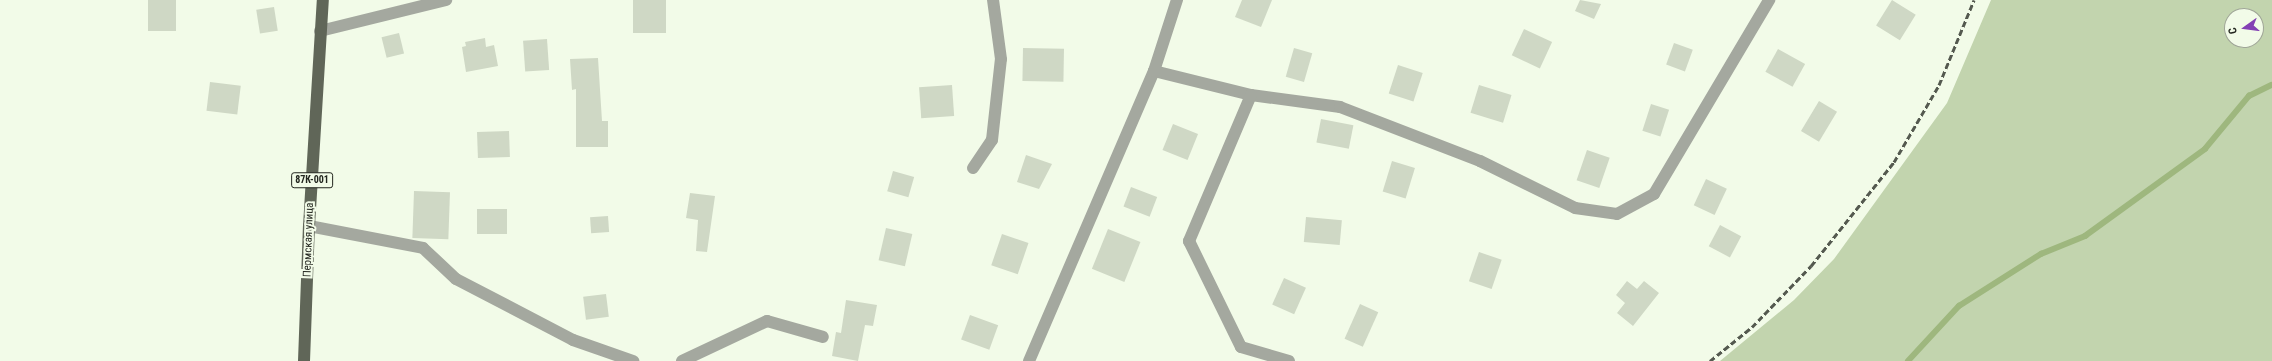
<!DOCTYPE html>
<meta charset="utf-8">
<style>
body{margin:0}
#map{position:relative;width:2272px;height:361px;overflow:hidden;background:#f2fbe8;font-family:"Roboto Condensed",sans-serif}
div>[style]{position:absolute}
.green>*{inset:0;background:#c2d4ae}
.stream>*{height:5.5px;margin:-2.75px;padding:0 2.75px;transform-origin:2.75px;border-radius:2.75px;background:#9eb77e}
.building>*{inset:0;background:#cfd8c5;transform-origin:0 0}
.minor>*{height:12px;margin:-6px;padding:0 6px;transform-origin:6px;border-radius:6px;background:#a4a89f}
.major>*{height:12px;margin:-6px;padding:0 6px;transform-origin:6px;border-radius:6px;background:#606658}
.rail>*{height:3px;margin-top:-1.5px;transform-origin:0;background:repeating-linear-gradient(90deg,#54594f 0 6px,transparent 0 9px)}
span{translate:-50% -50%;white-space:nowrap;text-align:center;line-height:1.15;-webkit-text-stroke:4px #f2fbe8;paint-order:stroke}
.shield-label span{padding:1px 3px;background:#f2fbe8;border:1px solid;border-radius:3px;-webkit-text-stroke-width:0}
.shield-label{font-size:10px;color:#22251e;font-weight:700}
.street-label{font-size:11px;color:#22251e}
.north{position:absolute;left:2224px;top:8px;width:40px;height:40px;box-sizing:border-box;background:#f2fbe8;border:1px solid #9fa597;border-radius:50%;rotate:256deg;font-size:11px;font-weight:700;line-height:16px;text-align:center;color:#22251e}
.north::after{content:'';display:block;margin:auto;width:14px;height:18px;background:#8440b4;clip-path:polygon(50% 0,100% 100%,50% 72%,0 100%)}
</style>
<div id="map">
<div class="green">
<i style="clip-path:polygon(evenodd,1991px 0,2272px 0,2272px 361px,1720px 361px,1794px 300px,1834px 259px,1947px 103px,1991px 0,2232px 16px,2256px 16px,2256px 40px,2232px 40px,2232px 16px)"></i>
</div>
<div class="stream">
<i style="left:1908px;top:361px;width:75px;rotate:-47.2deg"></i>
<i style="left:1959px;top:306px;width:97px;rotate:-32.4deg"></i>
<i style="left:2041px;top:254px;width:48px;rotate:-22.2deg"></i>
<i style="left:2085px;top:236px;width:148px;rotate:-35.9deg"></i>
<i style="left:2205px;top:149px;width:69px;rotate:-50.3deg"></i>
<i style="left:2249px;top:96px;width:25px;rotate:-26deg"></i>
</div>
<div class="building">
<i style="left:148px;top:0;width:28px;height:31px"></i>
<i style="left:633px;top:0;width:33px;height:33px"></i>
<i style="clip-path:polygon(1242px 0,1272px 0,1261px 27px,1235px 17px)"></i>
<i style="clip-path:polygon(1580px 0,1601px 4px,1594px 19px,1575px 11px)"></i>
<i style="left:1892px;top:0;width:28px;height:30px;rotate:32deg"></i>
<i style="left:274px;top:7px;width:24px;height:18px;rotate:81deg"></i>
<i style="left:1524px;top:29px;width:31px;height:29px;rotate:25deg"></i>
<i style="left:399px;top:33px;width:21px;height:18px;rotate:76deg"></i>
<i style="clip-path:polygon(485px 38px,486px 47px,494px 45px,498px 66px,466px 72px,462px 47px,466px 46px,465px 42px)"></i>
<i style="left:547px;top:39px;width:31px;height:24px;rotate:86deg"></i>
<i style="left:1674px;top:43px;width:20px;height:23px;rotate:20deg"></i>
<i style="left:1023px;top:48px;width:41px;height:33px;rotate:1deg"></i>
<i style="left:1294px;top:48px;width:19px;height:30px;rotate:16deg"></i>
<i style="left:1778px;top:49px;width:31px;height:26px;rotate:29deg"></i>
<i style="clip-path:polygon(598px 58px,602px 121px,608px 121px,608px 147px,576px 147px,576px 89px,572px 90px,570px 59px)"></i>
<i style="left:1398px;top:65px;width:26px;height:30px;rotate:18deg"></i>
<i style="left:210px;top:82px;width:31px;height:29px;rotate:7deg"></i>
<i style="left:952px;top:85px;width:31px;height:33px;rotate:86deg"></i>
<i style="left:1479px;top:85px;width:34px;height:29px;rotate:17deg"></i>
<i style="left:1819px;top:101px;width:21px;height:35px;rotate:31deg"></i>
<i style="left:1651px;top:104px;width:19px;height:28px;rotate:18deg"></i>
<i style="left:1321px;top:119px;width:33px;height:24px;rotate:11deg"></i>
<i style="left:1173px;top:124px;width:27px;height:28px;rotate:22deg"></i>
<i style="left:509px;top:131px;width:26px;height:32px;rotate:88deg"></i>
<i style="left:1587px;top:150px;width:24px;height:32px;rotate:19deg"></i>
<i style="clip-path:polygon(1026px 155px,1052px 164px,1039px 189px,1017px 182px)"></i>
<i style="left:1392px;top:161px;width:24px;height:32px;rotate:17deg"></i>
<i style="left:893px;top:171px;width:22px;height:21px;rotate:16deg"></i>
<i style="left:1706px;top:179px;width:23px;height:29px;rotate:25deg"></i>
<i style="left:1131px;top:187px;width:28px;height:21px;rotate:21deg"></i>
<i style="left:414px;top:191px;width:36px;height:47px;rotate:2deg"></i>
<i style="clip-path:polygon(690px 193px,715px 196px,707px 252px,696px 251px,698px 220px,686px 218px)"></i>
<i style="left:477px;top:209px;width:30px;height:25px"></i>
<i style="left:608px;top:216px;width:16px;height:18px;rotate:86deg"></i>
<i style="left:1306px;top:217px;width:36px;height:25px;rotate:5deg"></i>
<i style="left:1720px;top:225px;width:24px;height:24px;rotate:28deg"></i>
<i style="left:886px;top:228px;width:27px;height:33px;rotate:13deg"></i>
<i style="left:1108px;top:229px;width:35px;height:43px;rotate:22deg"></i>
<i style="left:1002px;top:234px;width:28px;height:33px;rotate:19deg"></i>
<i style="left:1479px;top:252px;width:24px;height:31px;rotate:19deg"></i>
<i style="left:1284px;top:278px;width:24px;height:29px;rotate:24deg"></i>
<i style="clip-path:polygon(1627px 281px,1637px 289px,1644px 281px,1659px 293px,1633px 326px,1617px 313px,1625px 303px,1616px 295px)"></i>
<i style="left:606px;top:294px;width:23px;height:23px;rotate:83deg"></i>
<i style="clip-path:polygon(846px 300px,877px 305px,873px 326px,865px 325px,858px 361px,832px 356px,836px 332px,841px 333px)"></i>
<i style="left:1360px;top:304px;width:20px;height:38px;rotate:24deg"></i>
<i style="left:970px;top:315px;width:30px;height:26px;rotate:20deg"></i>
</div>
<div class="minor">
<i style="left:320px;top:31px;width:130px;rotate:-13.8deg"></i>
<i style="left:1154px;top:71px;width:100px;rotate:13.9deg"></i>
<i style="left:1251px;top:95px;width:90px;rotate:7.7deg"></i>
<i style="left:1340px;top:107px;width:150px;rotate:21.1deg"></i>
<i style="left:1480px;top:161px;width:106px;rotate:26.3deg"></i>
<i style="left:1575px;top:208px;width:42px;rotate:8.1deg"></i>
<i style="left:1617px;top:214px;width:42px;rotate:-28.4deg"></i>
<i style="left:1654px;top:194px;width:226px;rotate:-59.3deg"></i>
<i style="left:1251px;top:95px;width:159px;rotate:113deg"></i>
<i style="left:1189px;top:241px;width:118px;rotate:63.9deg"></i>
<i style="left:1241px;top:347px;width:50px;rotate:16.3deg"></i>
<i style="left:973px;top:168px;width:34px;rotate:-56deg"></i>
<i style="left:992px;top:140px;width:81px;rotate:-83.7deg"></i>
<i style="left:1001px;top:59px;width:60px;rotate:-97.7deg"></i>
<i style="left:309px;top:226px;width:116px;rotate:10.9deg"></i>
<i style="left:423px;top:248px;width:45px;rotate:43.2deg"></i>
<i style="left:456px;top:279px;width:132px;rotate:27.5deg"></i>
<i style="left:573px;top:340px;width:64px;rotate:19.3deg"></i>
<i style="left:682px;top:361px;width:94px;rotate:-25.2deg"></i>
<i style="left:767px;top:321px;width:58px;rotate:15.9deg"></i>
<i style="left:1029px;top:361px;width:316px;rotate:-66.7deg"></i>
<i style="left:1154px;top:71px;width:75px;rotate:-72.1deg"></i>
</div>
<div class="major">
<i style="left:304px;top:361px;width:135px;rotate:-87.9deg"></i>
<i style="left:309px;top:226px;width:226px;rotate:-86.5deg"></i>
</div>
<div class="rail">
<i style="left:1710px;top:361px;width:54px;rotate:-39deg"></i>
<i style="left:1752px;top:327px;width:85px;rotate:-46deg"></i>
<i style="left:1811px;top:266px;width:133px;rotate:-51.4deg"></i>
<i style="left:1894px;top:162px;width:89px;rotate:-59.7deg"></i>
<i style="left:1939px;top:85px;width:92px;rotate:-67.6deg"></i>
</div>
<div class="shield-label">
<span style="left:312px;top:180px">87К-001</span>
</div>
<div class="street-label">
<span style="left:309px;top:240px;rotate:-88deg">Пермская улица</span>
</div>
<div class="north">С</div>
</div>
